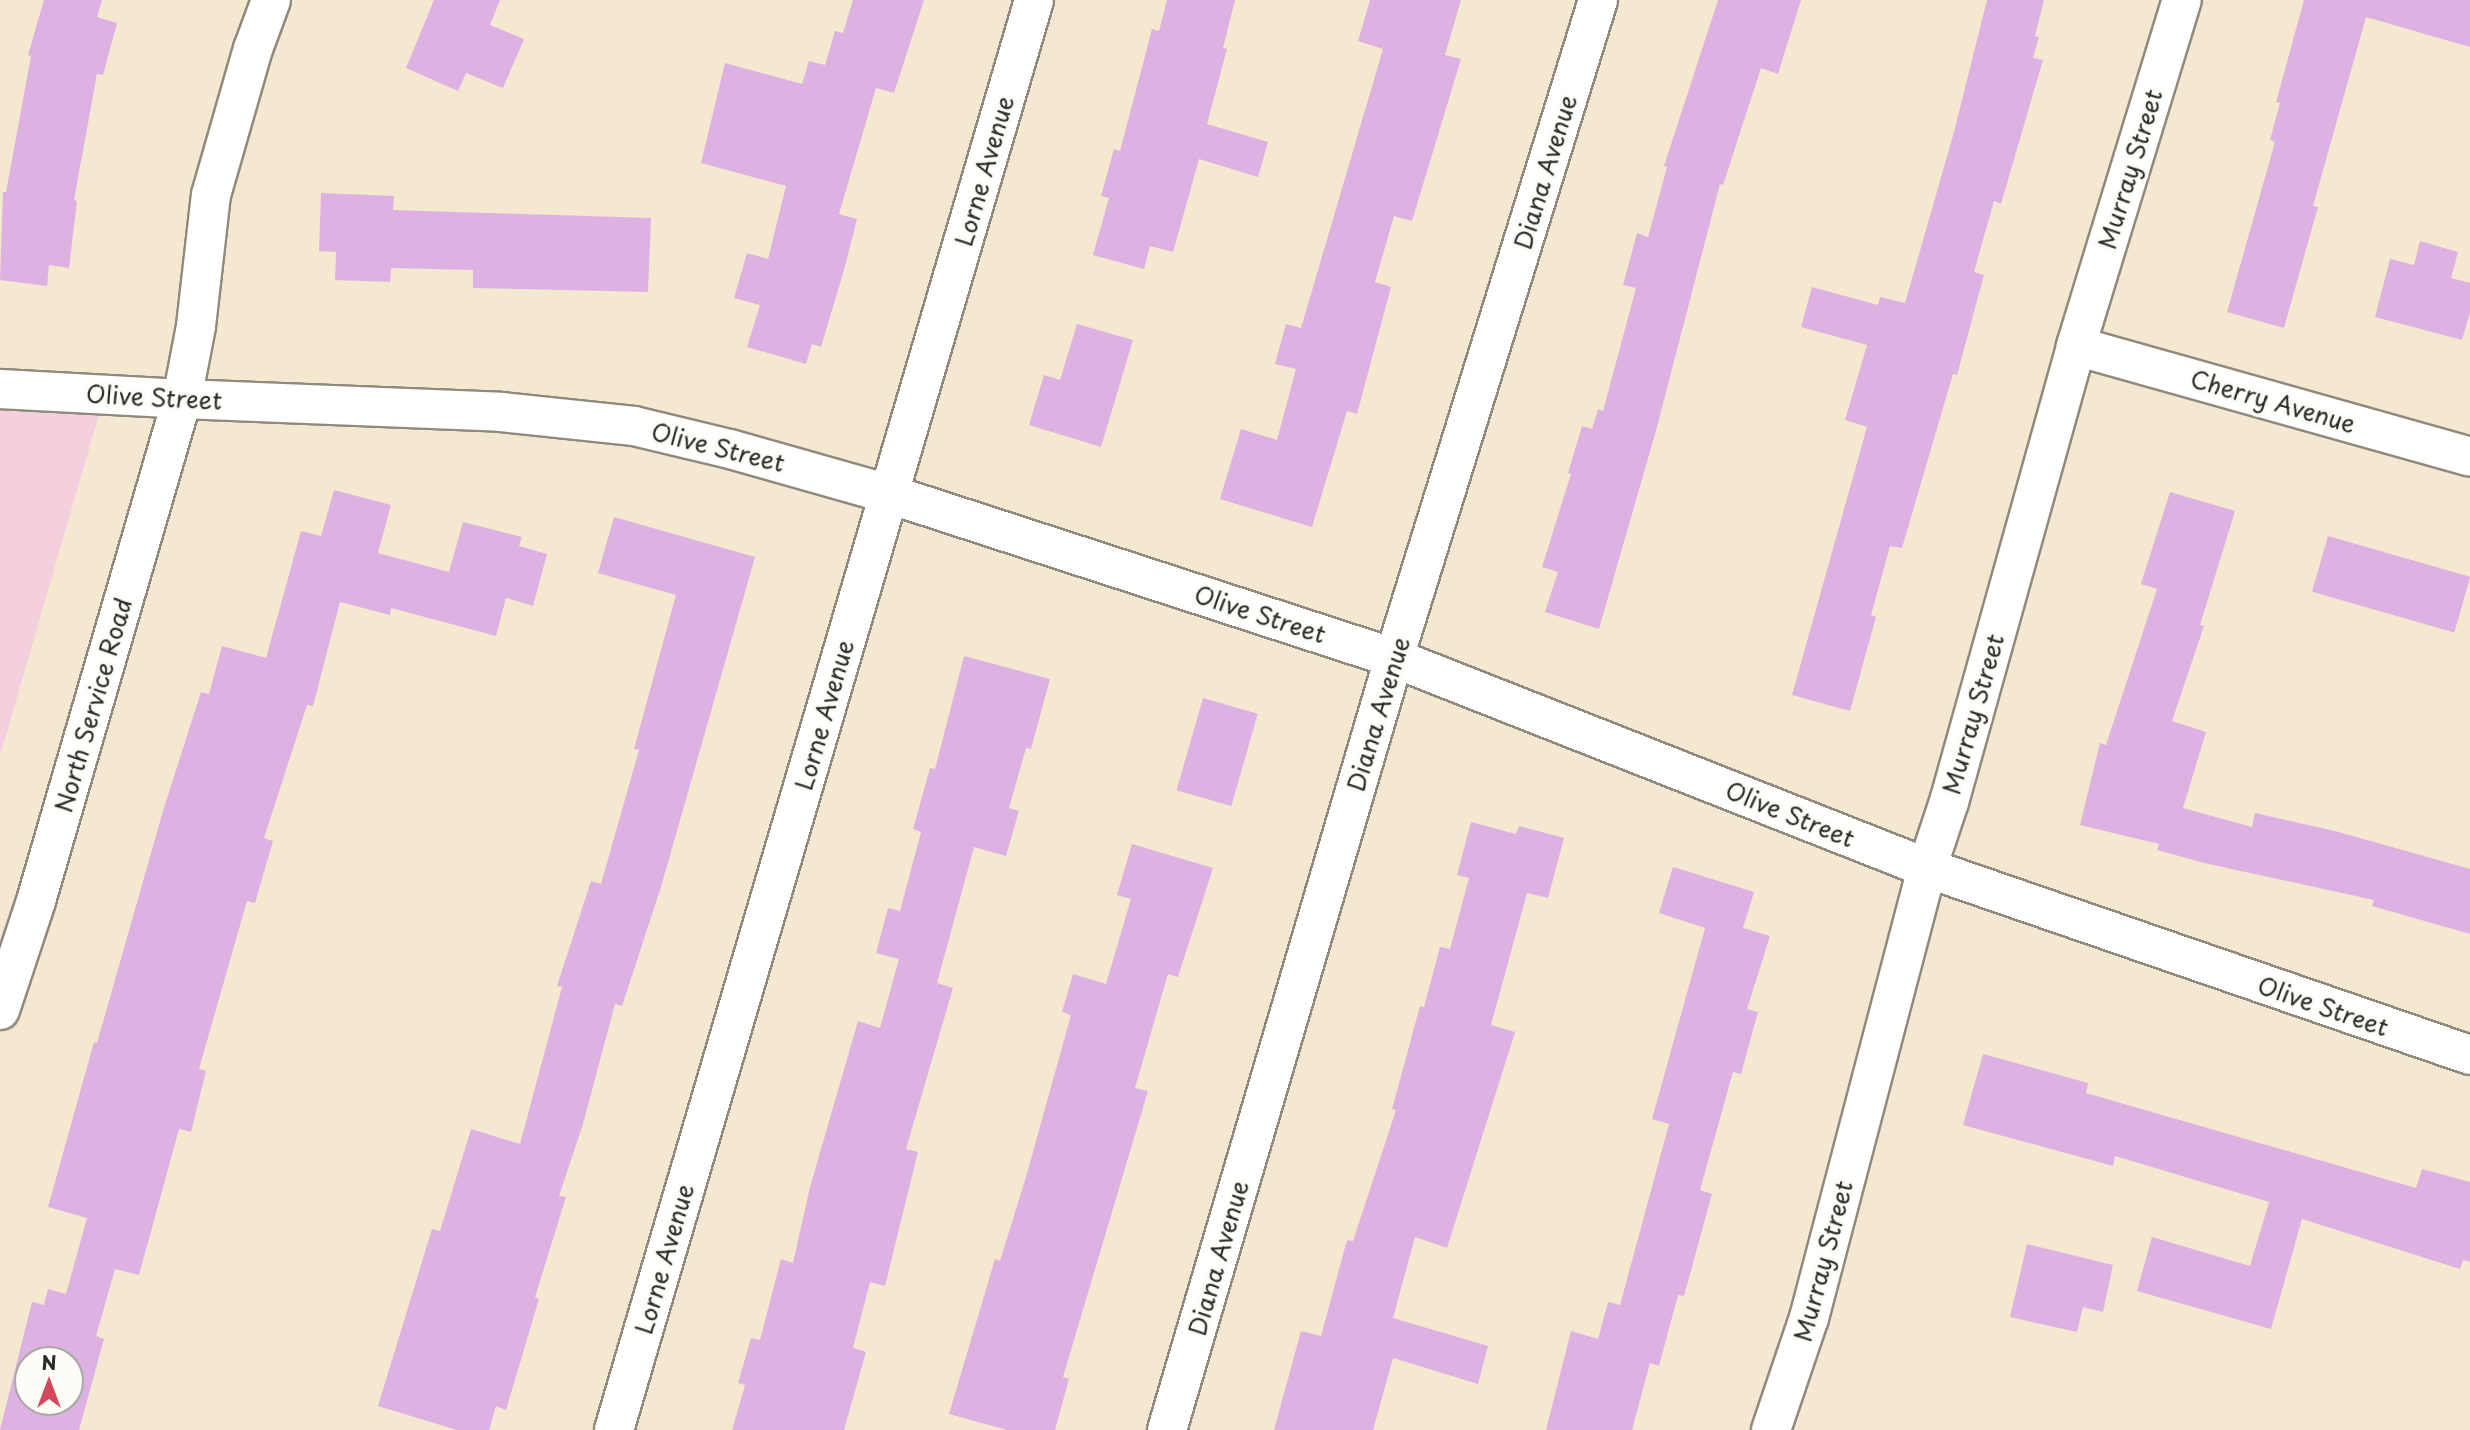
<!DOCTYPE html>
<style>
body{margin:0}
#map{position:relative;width:2470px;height:1430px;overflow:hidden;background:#f4e8d1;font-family:"Playpen Sans",sans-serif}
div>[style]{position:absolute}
.built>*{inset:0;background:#f4cfde}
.building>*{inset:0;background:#ddb2e2;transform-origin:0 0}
.roads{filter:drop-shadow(2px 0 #908a7e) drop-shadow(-2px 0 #908a7e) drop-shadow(0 2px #908a7e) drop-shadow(0 -2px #908a7e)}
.street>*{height:38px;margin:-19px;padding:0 19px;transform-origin:19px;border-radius:19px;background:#fff}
.secondary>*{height:38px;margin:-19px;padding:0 19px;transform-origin:19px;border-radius:19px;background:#fff}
span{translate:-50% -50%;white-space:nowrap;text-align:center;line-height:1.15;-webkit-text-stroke:7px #fdfcf7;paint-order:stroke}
.street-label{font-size:24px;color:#2b2b2b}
.north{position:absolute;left:14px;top:1346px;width:70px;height:70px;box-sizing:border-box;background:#fdfcf7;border:2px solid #a9a8a5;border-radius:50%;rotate:0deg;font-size:19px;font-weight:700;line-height:28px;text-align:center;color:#2b2b2b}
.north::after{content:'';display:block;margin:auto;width:24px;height:32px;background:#d1495b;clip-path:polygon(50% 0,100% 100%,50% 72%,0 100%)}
</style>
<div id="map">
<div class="built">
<i style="clip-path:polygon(0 406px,100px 411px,0 756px)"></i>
</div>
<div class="building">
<i style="clip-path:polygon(44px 0,102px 0,97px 17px,117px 23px,103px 75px,97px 74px,74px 200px,77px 201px,69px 268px,49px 265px,47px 286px,0 280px,3px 192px,6px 192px,31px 56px,28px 55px)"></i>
<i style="clip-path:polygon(434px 0,500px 0,490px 25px,524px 39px,503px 88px,466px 73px,458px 91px,406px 68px)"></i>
<i style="clip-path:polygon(853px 0,924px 0,894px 93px,876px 88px,839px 214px,857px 219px,844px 270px,821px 347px,812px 344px,806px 364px,747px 347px,760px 305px,734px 298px,747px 253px,768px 259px,786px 186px,701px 163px,725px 63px,802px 84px,809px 61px,825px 65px,835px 31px,843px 33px)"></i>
<i style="clip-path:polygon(1167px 0,1235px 0,1223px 48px,1227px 49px,1207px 124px,1268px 142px,1258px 177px,1199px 159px,1173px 252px,1150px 246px,1144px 269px,1093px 255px,1109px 198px,1101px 196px,1114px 149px,1120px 151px,1152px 29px,1159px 31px)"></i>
<i style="clip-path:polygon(1370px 0,1461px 0,1445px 55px,1461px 59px,1412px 221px,1394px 216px,1375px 282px,1391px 287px,1357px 414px,1347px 411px,1312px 527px,1220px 499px,1241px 429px,1277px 440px,1296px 369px,1275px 364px,1286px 324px,1301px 328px,1383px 49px,1358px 41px)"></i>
<i style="clip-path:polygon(1718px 0,1801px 0,1778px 74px,1761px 68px,1723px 185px,1720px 184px,1657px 427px,1599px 629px,1545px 612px,1558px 572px,1542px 567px,1571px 474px,1568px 473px,1582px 426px,1592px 429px,1598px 409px,1603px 411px,1636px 288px,1623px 285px,1637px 233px,1648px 237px,1667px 167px,1664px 166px)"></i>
<i style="clip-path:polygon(1987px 0,2044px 0,2035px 36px,2039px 37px,2033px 58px,2043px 60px,2001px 204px,1994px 201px,1974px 272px,1984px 275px,1957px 375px,1953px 374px,1902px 548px,1890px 546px,1871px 615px,1876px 617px,1850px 711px,1792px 695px,1867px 427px,1845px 420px,1867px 345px,1801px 327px,1812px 287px,1878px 305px,1880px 297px,1905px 303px,1954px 132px)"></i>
<i style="clip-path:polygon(2304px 0,2470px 0,2470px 47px,2366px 17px,2313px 206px,2318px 207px,2284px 328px,2227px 312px,2275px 142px,2270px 140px,2280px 103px,2276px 102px)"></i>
<i style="clip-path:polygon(321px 193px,394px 196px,393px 210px,651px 218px,648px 292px,473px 288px,473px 270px,391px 268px,390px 282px,335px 280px,336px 252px,319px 251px)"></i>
<i style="clip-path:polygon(2420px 241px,2458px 252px,2451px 278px,2470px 283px,2470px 312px,2462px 340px,2375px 317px,2390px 259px,2414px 265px)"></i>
<i style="clip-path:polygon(1077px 324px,1133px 340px,1101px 447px,1029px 425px,1044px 375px,1060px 380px)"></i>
<i style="clip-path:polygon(evenodd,334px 490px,391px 505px,378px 553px,449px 572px,463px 522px,522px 537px,519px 546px,547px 554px,533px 606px,506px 598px,496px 636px,391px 608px,390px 615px,340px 602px,313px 706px,307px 705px,264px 838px,273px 841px,255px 903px,247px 901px,199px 1069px,206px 1071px,191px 1132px,179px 1129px,139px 1275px,115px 1269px,96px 1336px,104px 1339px,79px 1430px,0 1430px,32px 1302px,44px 1305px,48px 1289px,66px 1294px,87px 1218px,48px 1207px,94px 1042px,97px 1043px,163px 811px,201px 692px,209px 694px,222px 646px,266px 658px,301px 531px,321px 536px,334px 490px,28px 1360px,70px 1360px,70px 1402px,28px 1402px,28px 1360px)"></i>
<i style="clip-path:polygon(2170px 492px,2235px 511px,2200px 625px,2204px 626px,2172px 721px,2206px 732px,2183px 808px,2252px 827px,2255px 813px,2335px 831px,2470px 869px,2470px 934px,2372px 906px,2374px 900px,2204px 863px,2157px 850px,2159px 844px,2080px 825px,2100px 743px,2106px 745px,2157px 589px,2141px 584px)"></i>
<i style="clip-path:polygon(614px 517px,755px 557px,661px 887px,622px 1006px,615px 1004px,583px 1124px,559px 1196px,566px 1197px,535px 1297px,539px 1299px,506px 1410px,496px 1406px,489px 1430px,457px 1430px,378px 1406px,432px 1229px,440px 1231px,471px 1129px,520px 1144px,562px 987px,557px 986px,591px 881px,601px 884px,639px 750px,634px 749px,676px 595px,598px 573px)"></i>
<i style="left:2328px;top:536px;width:148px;height:58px;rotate:16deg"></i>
<i style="clip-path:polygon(964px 656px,1050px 679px,1031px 749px,1026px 748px,1009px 808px,1019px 811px,1006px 856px,974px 847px,937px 983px,953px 988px,906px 1149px,918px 1152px,885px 1286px,870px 1282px,853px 1348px,866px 1352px,844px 1430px,732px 1430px,745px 1385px,738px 1383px,751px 1338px,760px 1340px,781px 1259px,793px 1263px,810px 1187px,858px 1021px,880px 1028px,899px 959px,876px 953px,888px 908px,900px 911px,921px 832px,913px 829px,930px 768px,935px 769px)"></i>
<i style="left:1203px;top:698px;width:57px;height:96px;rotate:16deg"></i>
<i style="clip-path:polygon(1471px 822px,1516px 834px,1519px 826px,1564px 838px,1548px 898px,1527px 893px,1491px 1025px,1515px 1032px,1447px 1248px,1415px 1237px,1393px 1318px,1488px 1346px,1478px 1384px,1393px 1358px,1373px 1430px,1274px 1430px,1301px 1331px,1321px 1336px,1347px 1240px,1353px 1241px,1396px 1110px,1392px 1109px,1420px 1006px,1424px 1007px,1440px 947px,1450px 949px,1469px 878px,1457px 875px)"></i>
<i style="clip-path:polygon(1132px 844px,1213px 868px,1178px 977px,1168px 974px,1135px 1088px,1148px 1091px,1063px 1377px,1069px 1379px,1055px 1430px,1007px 1430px,949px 1414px,995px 1259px,1000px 1261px,1026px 1177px,1071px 1015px,1062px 1012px,1073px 974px,1106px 984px,1131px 899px,1117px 895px)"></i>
<i style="clip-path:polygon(1673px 867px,1754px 892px,1743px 928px,1770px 936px,1747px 1009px,1758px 1012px,1741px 1074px,1733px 1072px,1700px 1190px,1712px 1194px,1684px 1296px,1678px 1295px,1659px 1366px,1650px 1363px,1632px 1430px,1546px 1430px,1571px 1331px,1598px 1339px,1608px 1302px,1620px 1305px,1669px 1124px,1652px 1119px,1705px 928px,1659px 913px)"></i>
<i style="clip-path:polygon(1983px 1054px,2088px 1083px,2086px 1093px,2416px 1188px,2422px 1169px,2470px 1182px,2470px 1262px,2463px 1260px,2460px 1269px,2302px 1219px,2271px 1329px,2137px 1291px,2152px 1237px,2250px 1266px,2269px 1202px,2115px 1156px,2113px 1166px,1963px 1125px)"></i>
<i style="clip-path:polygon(2027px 1244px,2113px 1265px,2103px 1312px,2083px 1307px,2077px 1332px,2010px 1317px)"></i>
</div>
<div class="roads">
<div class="street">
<i style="left:2076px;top:346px;width:409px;rotate:15.7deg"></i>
<i style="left:0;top:389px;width:182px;rotate:3.1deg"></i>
<i style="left:182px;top:399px;width:74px;rotate:-79.1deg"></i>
<i style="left:196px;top:326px;width:132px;rotate:-83.5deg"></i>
<i style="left:211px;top:195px;width:152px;rotate:-74deg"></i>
<i style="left:253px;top:49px;width:52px;rotate:-69.8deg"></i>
<i style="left:614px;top:1430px;width:1490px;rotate:-73.63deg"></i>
<i style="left:1167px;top:1430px;width:805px;rotate:-73.61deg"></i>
<i style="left:1394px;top:658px;width:689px;rotate:-72.77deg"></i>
<i style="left:1771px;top:1430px;width:118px;rotate:-71.3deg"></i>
<i style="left:1809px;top:1318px;width:465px;rotate:-75.3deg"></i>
<i style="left:1927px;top:868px;width:70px;rotate:-71.6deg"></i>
<i style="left:1949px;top:802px;width:473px;rotate:-74.4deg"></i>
<i style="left:2076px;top:346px;width:362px;rotate:-73deg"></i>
</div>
<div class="secondary">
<i style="left:0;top:1010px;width:115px;rotate:-71.7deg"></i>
<i style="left:36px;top:901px;width:523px;rotate:-73.78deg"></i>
<i style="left:182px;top:399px;width:319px;rotate:2.3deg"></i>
<i style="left:501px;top:412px;width:134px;rotate:6deg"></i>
<i style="left:634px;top:426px;width:99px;rotate:13.5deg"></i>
<i style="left:730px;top:449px;width:165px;rotate:15.8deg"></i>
<i style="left:889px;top:494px;width:531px;rotate:17.99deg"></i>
<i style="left:1394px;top:658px;width:573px;rotate:21.5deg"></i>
<i style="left:1927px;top:868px;width:574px;rotate:19deg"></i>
</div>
</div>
<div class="street-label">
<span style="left:2130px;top:169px;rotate:-73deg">Murray Street</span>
<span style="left:984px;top:171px;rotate:-74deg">Lorne Avenue</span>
<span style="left:1545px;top:172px;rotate:-73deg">Diana Avenue</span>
<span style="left:154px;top:397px;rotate:3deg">Olive Street</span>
<span style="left:2273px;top:401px;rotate:16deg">Cherry Avenue</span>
<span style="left:718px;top:447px;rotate:14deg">Olive Street</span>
<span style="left:1260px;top:614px;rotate:18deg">Olive Street</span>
<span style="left:93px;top:705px;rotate:-74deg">North Service Road</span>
<span style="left:1378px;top:714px;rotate:-73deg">Diana Avenue</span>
<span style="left:1973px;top:714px;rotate:-74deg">Murray Street</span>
<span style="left:824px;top:715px;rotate:-74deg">Lorne Avenue</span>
<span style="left:1790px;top:814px;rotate:22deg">Olive Street</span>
<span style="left:2323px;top:1006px;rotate:19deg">Olive Street</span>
<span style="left:1218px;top:1258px;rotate:-74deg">Diana Avenue</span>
<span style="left:664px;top:1259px;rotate:-74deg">Lorne Avenue</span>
<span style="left:1823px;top:1261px;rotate:-75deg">Murray Street</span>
</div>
<div class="north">N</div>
</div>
